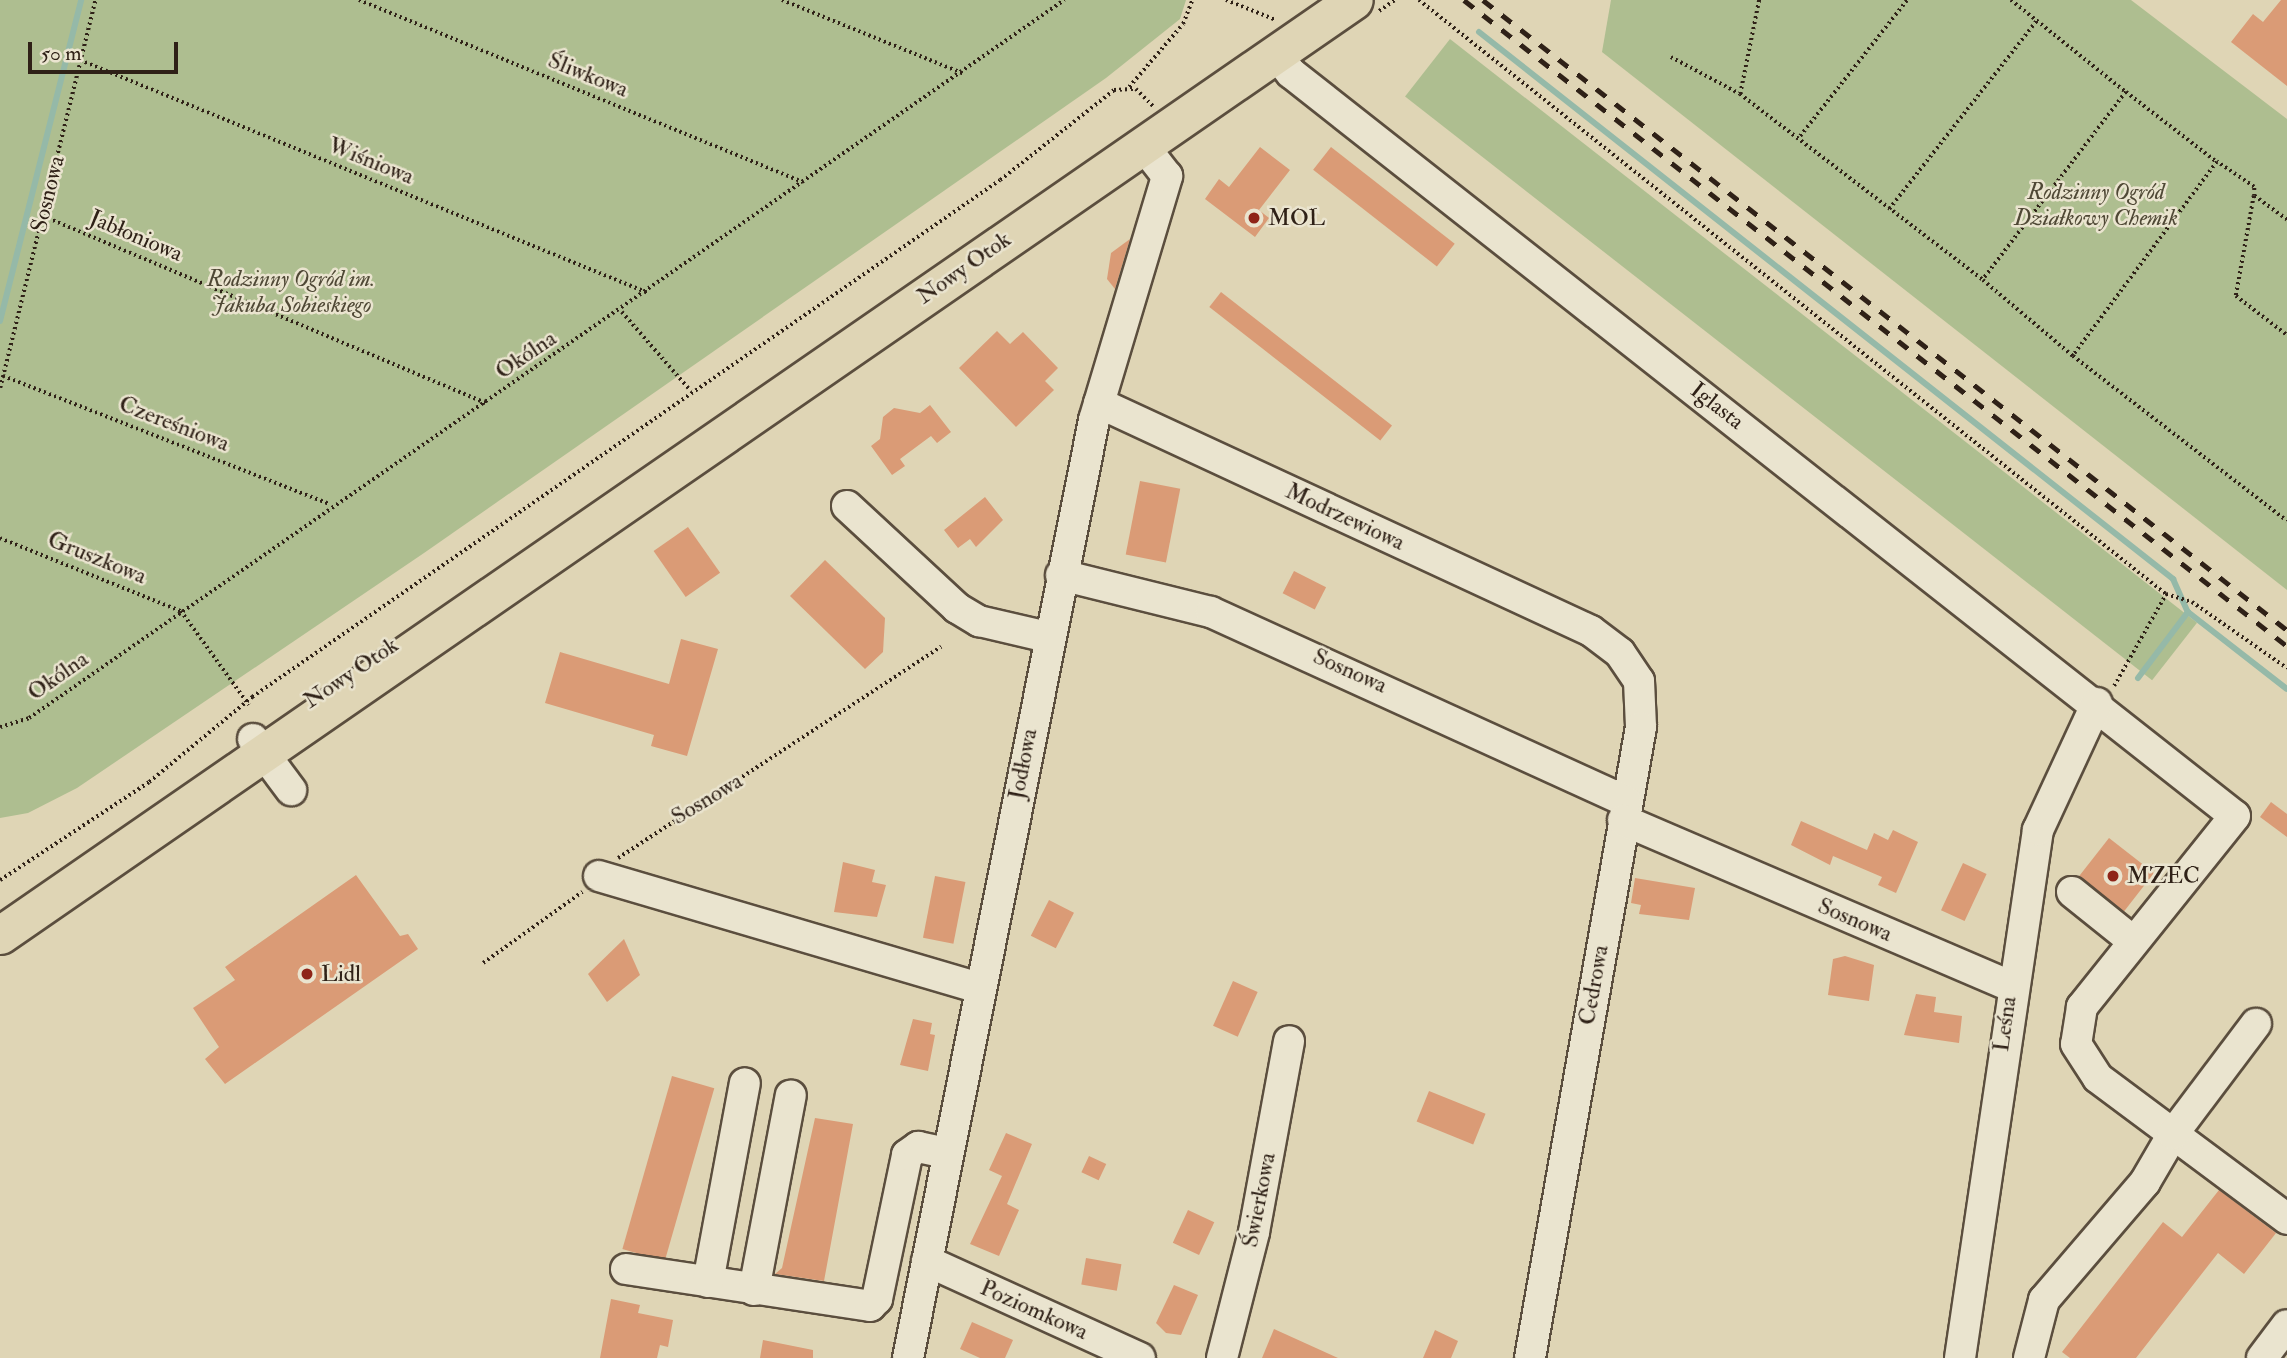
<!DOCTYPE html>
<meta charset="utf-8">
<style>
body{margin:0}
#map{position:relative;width:2287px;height:1358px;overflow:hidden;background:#dfd5b5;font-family:"IM FELL Double Pica",serif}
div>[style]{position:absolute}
.green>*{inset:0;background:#aebe90;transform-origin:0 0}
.stream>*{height:6px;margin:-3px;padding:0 3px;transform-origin:3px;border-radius:3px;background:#95b9a8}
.building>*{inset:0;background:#da9b76;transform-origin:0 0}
.path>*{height:3.5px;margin-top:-1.75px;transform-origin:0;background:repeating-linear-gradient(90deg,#2f2117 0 2px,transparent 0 5.5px)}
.roads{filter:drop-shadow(2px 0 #5b4e3e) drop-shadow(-2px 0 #5b4e3e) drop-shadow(0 2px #5b4e3e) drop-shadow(0 -2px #5b4e3e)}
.minor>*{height:30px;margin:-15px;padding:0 15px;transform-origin:15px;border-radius:15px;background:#eae4cf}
.major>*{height:37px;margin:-18.5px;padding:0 18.5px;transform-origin:18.5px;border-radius:18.5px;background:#dfd5b5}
.rail>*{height:5px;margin-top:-2.5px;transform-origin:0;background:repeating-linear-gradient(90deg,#2f2117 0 12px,transparent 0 24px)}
.dots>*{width:19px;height:19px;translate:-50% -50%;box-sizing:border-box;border:4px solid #eae4cf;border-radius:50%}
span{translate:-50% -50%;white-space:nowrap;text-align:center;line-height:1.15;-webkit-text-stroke:5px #eae4cf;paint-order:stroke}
.street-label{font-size:23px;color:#2f2117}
.park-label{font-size:23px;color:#4f4835;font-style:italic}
.poi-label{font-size:23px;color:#2f2117}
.left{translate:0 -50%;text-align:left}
.scale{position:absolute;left:28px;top:42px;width:150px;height:32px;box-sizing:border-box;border:4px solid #2f2117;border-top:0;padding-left:9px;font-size:21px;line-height:24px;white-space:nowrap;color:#2f2117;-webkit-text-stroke:5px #eae4cf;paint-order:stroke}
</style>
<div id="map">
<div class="green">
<i style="clip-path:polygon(0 0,1186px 0,1180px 19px,1106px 78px,424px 553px,77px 788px,28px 813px,0 818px)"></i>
<i style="clip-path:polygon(1611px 0,2131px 0,2287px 119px,2287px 590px,1602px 52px)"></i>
<i style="left:1450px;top:39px;width:948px;height:73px;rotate:38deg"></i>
</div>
<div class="stream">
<i style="left:1479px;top:32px;width:884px;rotate:38.24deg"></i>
<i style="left:2173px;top:579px;width:36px;rotate:66deg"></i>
<i style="left:2188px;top:612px;width:125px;rotate:37.9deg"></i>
<i style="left:0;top:321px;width:331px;rotate:-75.8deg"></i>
<i style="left:2138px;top:678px;width:83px;rotate:-52.9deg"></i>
</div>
<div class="building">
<i style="clip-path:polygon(2281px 0,2287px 0,2287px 86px,2231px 42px,2253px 14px,2263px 22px)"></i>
<i style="clip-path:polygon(1260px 147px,1290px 170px,1259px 210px,1269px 218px,1255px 237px,1205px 199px,1219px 179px,1229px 187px)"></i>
<i style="left:1331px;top:147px;width:157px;height:29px;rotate:38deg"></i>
<i style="clip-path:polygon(1130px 239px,1115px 289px,1107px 279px,1111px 253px)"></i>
<i style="left:1221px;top:292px;width:217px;height:19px;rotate:38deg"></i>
<i style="clip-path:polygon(997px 331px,1010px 344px,1023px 332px,1058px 368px,1045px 381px,1054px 390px,1016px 427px,959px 368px)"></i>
<i style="clip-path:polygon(930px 405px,951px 432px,937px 443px,931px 436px,900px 459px,905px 466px,892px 475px,871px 446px,880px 439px,883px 417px,894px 408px,920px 413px)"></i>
<i style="left:1140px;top:481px;width:41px;height:75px;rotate:11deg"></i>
<i style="clip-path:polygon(985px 497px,1003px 520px,976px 547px,970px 539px,958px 548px,944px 530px)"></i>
<i style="left:688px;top:527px;width:56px;height:42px;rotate:55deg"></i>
<i style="clip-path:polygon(825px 560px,885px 618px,883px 652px,865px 669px,790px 596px)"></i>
<i style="left:1294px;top:571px;width:36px;height:25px;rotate:27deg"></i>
<i style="clip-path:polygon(681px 639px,718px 649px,687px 756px,651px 746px,654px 735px,545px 703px,560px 652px,669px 684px)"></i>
<i style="clip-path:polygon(2271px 802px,2287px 814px,2287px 837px,2260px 817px)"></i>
<i style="clip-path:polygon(1801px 821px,1867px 850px,1874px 833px,1888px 840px,1893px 830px,1918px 842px,1896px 893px,1878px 885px,1882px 877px,1833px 856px,1830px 865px,1791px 845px)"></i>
<i style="left:2109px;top:838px;width:57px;height:49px;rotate:38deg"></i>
<i style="clip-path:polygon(843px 862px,875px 870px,872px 882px,886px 885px,877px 917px,834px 912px)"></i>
<i style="left:1963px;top:863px;width:26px;height:52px;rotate:25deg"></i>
<i style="clip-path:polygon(356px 875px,400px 936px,408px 934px,418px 949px,225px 1084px,205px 1059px,219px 1047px,193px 1008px,235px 980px,225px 967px)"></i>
<i style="left:935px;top:876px;width:31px;height:63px;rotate:11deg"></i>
<i style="clip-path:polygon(1635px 878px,1695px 888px,1689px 920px,1639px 914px,1641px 905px,1631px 903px)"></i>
<i style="left:1049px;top:900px;width:28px;height:40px;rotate:27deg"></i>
<i style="clip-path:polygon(624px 939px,640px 975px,607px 1002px,588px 974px)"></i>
<i style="clip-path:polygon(1845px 956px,1874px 965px,1869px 1001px,1828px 995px,1833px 959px)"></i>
<i style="left:1233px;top:981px;width:27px;height:49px;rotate:24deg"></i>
<i style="clip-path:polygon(1916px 994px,1936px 997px,1934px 1012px,1962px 1016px,1959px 1043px,1904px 1035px)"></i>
<i style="clip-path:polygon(913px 1019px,932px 1023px,930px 1034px,935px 1035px,928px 1071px,900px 1065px)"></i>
<i style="left:672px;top:1076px;width:44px;height:180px;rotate:16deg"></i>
<i style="left:1429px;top:1091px;width:61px;height:33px;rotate:22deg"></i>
<i style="clip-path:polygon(815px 1118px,853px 1124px,824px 1281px,775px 1274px,782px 1268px)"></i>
<i style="clip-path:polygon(1006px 1133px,1032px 1144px,1007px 1204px,1019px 1210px,999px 1256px,970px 1244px,1002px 1176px,989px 1170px)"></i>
<i style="left:1089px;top:1156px;width:19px;height:18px;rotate:25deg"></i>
<i style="clip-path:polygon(2219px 1190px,2276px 1233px,2244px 1274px,2218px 1253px,2136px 1358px,2070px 1358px,2062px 1352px,2163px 1222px,2182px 1237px)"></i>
<i style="left:1188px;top:1210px;width:29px;height:36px;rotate:25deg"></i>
<i style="left:1086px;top:1258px;width:36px;height:27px;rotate:10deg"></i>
<i style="clip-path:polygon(1174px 1285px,1198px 1295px,1181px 1335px,1166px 1333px,1156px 1323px)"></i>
<i style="clip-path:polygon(611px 1299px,640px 1305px,638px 1313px,673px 1320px,668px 1347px,660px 1345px,657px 1358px,600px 1358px)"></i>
<i style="clip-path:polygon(972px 1322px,1013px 1340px,1005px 1358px,980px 1358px,960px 1349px)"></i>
<i style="clip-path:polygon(1274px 1329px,1338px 1358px,1262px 1358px)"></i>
<i style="clip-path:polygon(1435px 1330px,1458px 1341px,1451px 1358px,1423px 1358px)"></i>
<i style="clip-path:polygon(763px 1340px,813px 1350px,813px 1358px,760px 1358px)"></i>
</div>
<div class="path">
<i style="left:359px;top:0;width:480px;rotate:22.3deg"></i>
<i style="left:782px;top:0;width:196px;rotate:22.1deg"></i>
<i style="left:1226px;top:0;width:54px;rotate:21.8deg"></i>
<i style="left:1419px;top:0;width:954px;rotate:38.49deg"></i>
<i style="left:2166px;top:594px;width:27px;rotate:17deg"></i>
<i style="left:2192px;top:602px;width:116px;rotate:34.8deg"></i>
<i style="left:2011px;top:0;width:147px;rotate:38.7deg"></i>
<i style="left:2126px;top:92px;width:236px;rotate:127.3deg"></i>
<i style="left:1983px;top:280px;width:118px;rotate:40.2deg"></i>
<i style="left:1379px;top:11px;width:19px;rotate:-35deg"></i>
<i style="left:1671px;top:57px;width:78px;rotate:28.2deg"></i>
<i style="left:1740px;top:94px;width:306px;rotate:37.4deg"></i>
<i style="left:80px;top:60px;width:614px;rotate:22.3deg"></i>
<i style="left:1129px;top:87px;width:83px;rotate:-49.4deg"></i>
<i style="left:1183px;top:24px;width:26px;rotate:-69deg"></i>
<i style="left:2126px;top:92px;width:115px;rotate:37.6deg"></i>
<i style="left:1740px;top:94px;width:96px;rotate:-78.6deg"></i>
<i style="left:1800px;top:136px;width:173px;rotate:-51.8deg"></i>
<i style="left:2254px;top:196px;width:9px;rotate:-90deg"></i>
<i style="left:2254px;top:187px;width:45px;rotate:-146deg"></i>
<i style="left:2217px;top:162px;width:242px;rotate:126.6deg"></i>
<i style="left:2073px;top:356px;width:270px;rotate:37.6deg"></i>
<i style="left:1889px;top:209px;width:241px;rotate:-51.9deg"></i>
<i style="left:43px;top:216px;width:481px;rotate:22.9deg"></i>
<i style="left:2287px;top:220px;width:41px;rotate:-144deg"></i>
<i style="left:2254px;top:196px;width:102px;rotate:100.2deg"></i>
<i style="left:2236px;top:296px;width:64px;rotate:37.4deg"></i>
<i style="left:622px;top:312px;width:105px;rotate:48.9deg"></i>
<i style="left:3px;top:376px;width:351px;rotate:21.4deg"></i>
<i style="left:0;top:388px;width:399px;rotate:-76.2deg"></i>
<i style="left:0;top:538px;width:195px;rotate:22deg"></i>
<i style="left:181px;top:611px;width:116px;rotate:54.1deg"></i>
<i style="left:2114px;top:686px;width:106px;rotate:-60.5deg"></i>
<i style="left:0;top:727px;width:30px;rotate:-17deg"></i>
<i style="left:29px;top:718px;width:1260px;rotate:-34.75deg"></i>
<i style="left:618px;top:858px;width:386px;rotate:-33.2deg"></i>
<i style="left:0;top:880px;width:178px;rotate:-33.3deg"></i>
<i style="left:149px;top:782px;width:134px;rotate:-39.5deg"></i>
<i style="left:252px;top:697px;width:909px;rotate:-34.65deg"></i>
<i style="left:1000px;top:180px;width:145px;rotate:-38.3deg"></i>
<i style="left:1114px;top:90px;width:22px;rotate:-3deg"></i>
<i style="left:1136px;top:89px;width:24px;rotate:45deg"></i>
<i style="left:483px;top:963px;width:122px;rotate:-35.6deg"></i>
</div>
<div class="roads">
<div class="minor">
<i style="left:1276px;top:54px;width:24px;rotate:52deg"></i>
<i style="left:1291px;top:73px;width:1201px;rotate:38.21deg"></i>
<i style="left:2235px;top:816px;width:245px;rotate:128.7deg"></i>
<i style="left:2082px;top:1007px;width:37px;rotate:99deg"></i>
<i style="left:2076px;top:1044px;width:40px;rotate:57.1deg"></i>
<i style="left:2098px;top:1078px;width:236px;rotate:36.7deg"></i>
<i style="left:1099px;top:403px;width:542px;rotate:24.86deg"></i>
<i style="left:1591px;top:631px;width:36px;rotate:37deg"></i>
<i style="left:1620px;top:653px;width:34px;rotate:56deg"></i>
<i style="left:1639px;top:681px;width:46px;rotate:87.5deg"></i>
<i style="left:1641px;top:727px;width:641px;rotate:99.98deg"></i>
<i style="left:847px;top:506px;width:150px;rotate:42.8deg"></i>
<i style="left:957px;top:608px;width:26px;rotate:31deg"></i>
<i style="left:979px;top:621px;width:71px;rotate:13.1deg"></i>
<i style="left:1061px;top:575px;width:154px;rotate:13.9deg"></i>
<i style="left:1211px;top:612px;width:456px;rotate:24.5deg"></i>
<i style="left:253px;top:739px;width:64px;rotate:53.3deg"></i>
<i style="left:1623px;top:820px;width:421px;rotate:23.2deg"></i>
<i style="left:599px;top:876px;width:396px;rotate:16.4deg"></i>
<i style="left:2072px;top:892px;width:78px;rotate:38.8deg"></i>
<i style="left:927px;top:1261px;width:234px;rotate:24.5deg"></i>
<i style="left:626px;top:1269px;width:247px;rotate:8.6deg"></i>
<i style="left:870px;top:1306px;width:10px;rotate:-45deg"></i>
<i style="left:877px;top:1299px;width:147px;rotate:-78.2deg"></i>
<i style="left:907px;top:1155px;width:14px;rotate:-36deg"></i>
<i style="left:918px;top:1147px;width:29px;rotate:12deg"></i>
<i style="left:708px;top:1282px;width:202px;rotate:-79.5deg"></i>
<i style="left:754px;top:1290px;width:198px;rotate:-79.3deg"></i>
<i style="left:908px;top:1358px;width:956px;rotate:-78.78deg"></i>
<i style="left:1094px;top:420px;width:255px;rotate:-73.3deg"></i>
<i style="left:1167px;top:176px;width:39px;rotate:-128deg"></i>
<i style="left:1222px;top:1358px;width:130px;rotate:-75.7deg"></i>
<i style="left:1254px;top:1232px;width:194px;rotate:-79.6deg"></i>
<i style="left:1960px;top:1358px;width:534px;rotate:-81.6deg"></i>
<i style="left:2038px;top:830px;width:140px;rotate:-65.1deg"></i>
<i style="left:2029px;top:1358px;width:60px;rotate:-75.5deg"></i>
<i style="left:2044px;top:1300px;width:155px;rotate:-49.4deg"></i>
<i style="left:2145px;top:1182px;width:56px;rotate:-59.7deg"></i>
<i style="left:2173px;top:1134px;width:138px;rotate:-53deg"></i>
<i style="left:2262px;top:1358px;width:41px;rotate:-52.9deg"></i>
</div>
<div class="major">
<i style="left:0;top:935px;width:1645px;rotate:-34.63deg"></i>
</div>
</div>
<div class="rail">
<i style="left:1464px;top:0;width:1046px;rotate:38.13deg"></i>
<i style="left:1483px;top:0;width:1021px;rotate:38.08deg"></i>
</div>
<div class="dots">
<i style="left:1254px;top:218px;background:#8f2418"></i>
<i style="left:2113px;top:876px;background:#8f2418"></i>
<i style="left:307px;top:974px;background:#8f2418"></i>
</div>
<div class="street-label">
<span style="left:588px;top:75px;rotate:22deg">Śliwkowa</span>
<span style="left:371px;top:161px;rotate:22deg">Wiśniowa</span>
<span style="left:48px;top:194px;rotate:-76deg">Sosnowa</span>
<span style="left:136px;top:236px;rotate:23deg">Jabłoniowa</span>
<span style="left:964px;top:268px;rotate:-35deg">Nowy Otok</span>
<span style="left:526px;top:355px;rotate:-34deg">Okólna</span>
<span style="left:1717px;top:406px;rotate:38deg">Iglasta</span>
<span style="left:174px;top:424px;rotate:21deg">Czereśniowa</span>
<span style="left:1345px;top:517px;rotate:25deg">Modrzewiowa</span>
<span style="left:97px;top:558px;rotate:22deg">Gruszkowa</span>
<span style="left:1350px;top:671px;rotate:24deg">Sosnowa</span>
<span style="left:351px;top:673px;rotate:-34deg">Nowy Otok</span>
<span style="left:58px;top:676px;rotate:-35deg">Okólna</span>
<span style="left:1023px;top:764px;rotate:-79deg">Jodłowa</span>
<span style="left:707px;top:799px;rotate:-31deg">Sosnowa</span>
<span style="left:1855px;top:920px;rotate:23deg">Sosnowa</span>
<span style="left:1594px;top:985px;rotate:-80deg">Cedrowa</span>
<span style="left:2005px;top:1024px;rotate:-82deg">Leśna</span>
<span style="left:1259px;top:1200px;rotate:-79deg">Świerkowa</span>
<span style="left:1034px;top:1310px;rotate:24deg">Poziomkowa</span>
</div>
<div class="park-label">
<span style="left:2096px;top:205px">Rodzinny Ogród<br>Działkowy Chemik</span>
<span style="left:291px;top:292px">Rodzinny Ogród im.<br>Jakuba Sobieskiego</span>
</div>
<div class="poi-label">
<span class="left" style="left:1268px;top:218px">MOL</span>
<span class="left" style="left:2127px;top:876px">MZEC</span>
<span class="left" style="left:321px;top:974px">Lidl</span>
</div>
<div class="scale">50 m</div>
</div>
